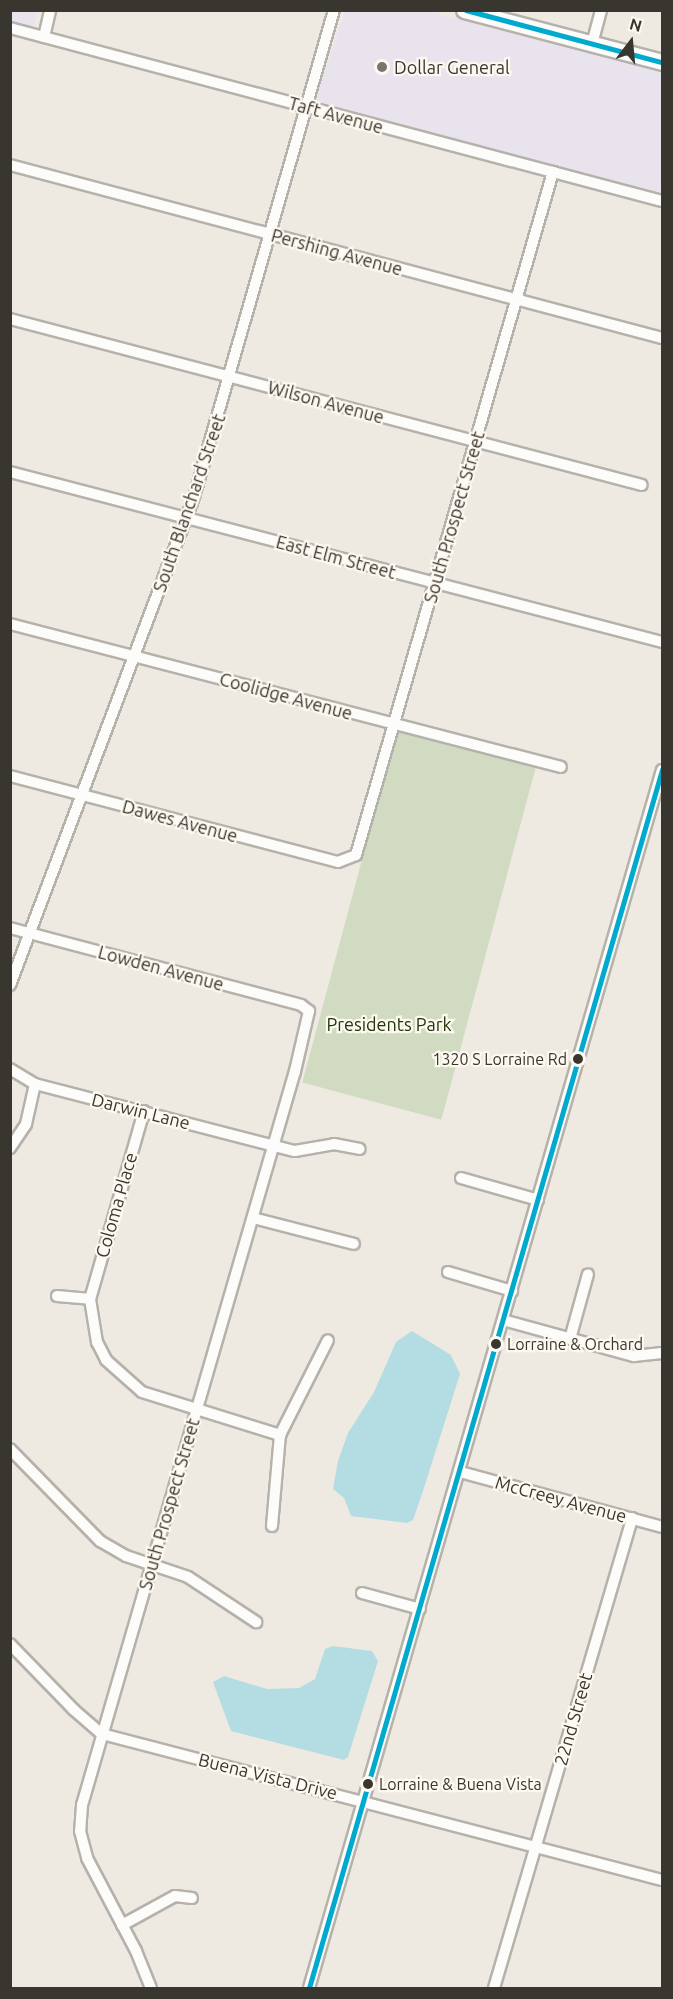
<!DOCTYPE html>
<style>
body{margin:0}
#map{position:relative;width:673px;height:1999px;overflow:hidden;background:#eeeae2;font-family:Ubuntu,sans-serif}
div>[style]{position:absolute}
.commercial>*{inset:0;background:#e8e3ec}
.green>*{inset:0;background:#d0dbc2;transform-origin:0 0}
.water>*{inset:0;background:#b3dde3}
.roads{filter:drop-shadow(2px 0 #b5b1ab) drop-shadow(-2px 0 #b5b1ab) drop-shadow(0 2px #b5b1ab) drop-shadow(0 -2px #b5b1ab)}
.street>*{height:10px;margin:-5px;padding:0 5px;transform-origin:5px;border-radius:5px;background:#fcfcfb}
.primary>*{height:15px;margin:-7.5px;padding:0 7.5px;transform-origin:7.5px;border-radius:7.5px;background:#fcfcfb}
.bus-1>*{height:4.5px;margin:-2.25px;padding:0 2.25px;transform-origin:2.25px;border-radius:2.25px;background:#00a9ce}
.dots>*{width:16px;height:16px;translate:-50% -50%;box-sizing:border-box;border:3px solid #fef9f0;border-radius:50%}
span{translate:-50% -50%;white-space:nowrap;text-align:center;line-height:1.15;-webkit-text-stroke:4.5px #fef9f0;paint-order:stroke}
.bus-label{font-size:16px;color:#393630}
.right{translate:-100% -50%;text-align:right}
.left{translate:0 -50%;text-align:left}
.poi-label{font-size:18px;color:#393630}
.street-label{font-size:18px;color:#393630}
.park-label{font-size:18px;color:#203708}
.frame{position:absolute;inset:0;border:12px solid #393630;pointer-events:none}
.north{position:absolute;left:601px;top:12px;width:60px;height:60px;-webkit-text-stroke:4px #fef9f0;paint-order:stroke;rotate:16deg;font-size:16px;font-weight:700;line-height:24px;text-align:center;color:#393630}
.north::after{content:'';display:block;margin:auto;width:21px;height:27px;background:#393630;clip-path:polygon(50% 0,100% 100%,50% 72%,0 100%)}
</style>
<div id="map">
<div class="commercial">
<i style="clip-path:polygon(10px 11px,38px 11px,33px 29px,11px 23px)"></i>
<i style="clip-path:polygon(345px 11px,428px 11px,662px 72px,662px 195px,314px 104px)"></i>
</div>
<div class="green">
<i style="left:397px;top:729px;width:144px;height:366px;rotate:15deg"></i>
</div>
<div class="water">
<i style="clip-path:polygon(412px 1331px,451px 1355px,460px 1374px,423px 1491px,413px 1520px,407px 1523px,351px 1516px,344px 1498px,333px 1489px,338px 1461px,348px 1433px,374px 1392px,396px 1342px)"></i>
<i style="clip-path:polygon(333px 1646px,372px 1651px,378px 1661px,348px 1757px,344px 1760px,231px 1731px,213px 1682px,224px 1676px,267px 1689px,299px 1688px,315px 1679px,325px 1649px)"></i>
</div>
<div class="roads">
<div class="street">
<i style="left:10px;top:28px;width:675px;rotate:14.86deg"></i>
<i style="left:44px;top:37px;width:28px;rotate:-77deg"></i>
<i style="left:592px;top:44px;width:35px;rotate:-75deg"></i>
<i style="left:10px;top:165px;width:675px;rotate:14.86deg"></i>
<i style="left:10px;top:319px;width:653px;rotate:14.72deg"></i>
<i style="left:10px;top:472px;width:674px;rotate:14.61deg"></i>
<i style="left:10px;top:624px;width:569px;rotate:14.55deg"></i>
<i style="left:10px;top:776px;width:339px;rotate:14.7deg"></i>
<i style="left:338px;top:862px;width:19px;rotate:-21deg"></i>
<i style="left:356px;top:855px;width:711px;rotate:-73.91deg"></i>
<i style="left:10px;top:928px;width:301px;rotate:14.8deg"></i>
<i style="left:301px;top:1005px;width:10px;rotate:37deg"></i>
<i style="left:309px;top:1011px;width:62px;rotate:103.1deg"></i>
<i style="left:295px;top:1071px;width:764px;rotate:106.18deg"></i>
<i style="left:82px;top:1805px;width:26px;rotate:94deg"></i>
<i style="left:80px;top:1831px;width:28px;rotate:75deg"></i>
<i style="left:87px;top:1858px;width:105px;rotate:62.2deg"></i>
<i style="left:136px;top:1951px;width:40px;rotate:68deg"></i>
<i style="left:10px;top:985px;width:522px;rotate:-69.34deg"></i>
<i style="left:194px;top:497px;width:507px;rotate:-73.96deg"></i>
<i style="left:10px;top:1069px;width:29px;rotate:31deg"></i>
<i style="left:35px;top:1084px;width:268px;rotate:14.5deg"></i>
<i style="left:295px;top:1151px;width:40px;rotate:-10deg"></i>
<i style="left:334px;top:1144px;width:26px;rotate:11deg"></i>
<i style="left:144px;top:1111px;width:196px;rotate:106deg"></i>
<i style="left:90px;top:1299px;width:44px;rotate:80.8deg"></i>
<i style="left:97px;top:1342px;width:20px;rotate:63deg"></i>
<i style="left:106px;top:1360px;width:48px;rotate:41.6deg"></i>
<i style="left:142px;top:1392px;width:145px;rotate:17.3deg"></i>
<i style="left:10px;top:1148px;width:29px;rotate:-56deg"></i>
<i style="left:26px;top:1124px;width:41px;rotate:-77.3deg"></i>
<i style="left:461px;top:1178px;width:80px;rotate:15.9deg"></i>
<i style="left:253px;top:1218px;width:104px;rotate:14.4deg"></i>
<i style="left:448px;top:1272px;width:67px;rotate:16.5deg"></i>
<i style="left:57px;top:1296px;width:33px;rotate:5deg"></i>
<i style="left:503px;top:1320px;width:136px;rotate:15.4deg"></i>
<i style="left:634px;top:1356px;width:28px;rotate:-6deg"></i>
<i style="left:570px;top:1339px;width:67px;rotate:-74.5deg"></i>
<i style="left:280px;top:1435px;width:106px;rotate:-63.2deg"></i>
<i style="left:10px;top:1449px;width:129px;rotate:45.6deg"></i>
<i style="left:100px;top:1541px;width:30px;rotate:30deg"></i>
<i style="left:126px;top:1556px;width:65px;rotate:18.7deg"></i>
<i style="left:188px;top:1577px;width:82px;rotate:33.5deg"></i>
<i style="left:460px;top:1472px;width:209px;rotate:15.2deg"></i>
<i style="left:272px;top:1526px;width:91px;rotate:-85deg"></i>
<i style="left:362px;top:1593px;width:60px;rotate:15.4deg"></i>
<i style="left:10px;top:1644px;width:92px;rotate:45.9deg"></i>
<i style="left:74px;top:1710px;width:37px;rotate:41deg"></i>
<i style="left:102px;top:1734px;width:579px;rotate:14.61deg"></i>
<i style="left:122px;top:1925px;width:60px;rotate:-28.7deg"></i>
<i style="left:175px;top:1896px;width:17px;rotate:7deg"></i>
<i style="left:309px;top:1988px;width:1268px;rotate:-73.84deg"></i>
<i style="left:494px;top:1988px;width:490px;rotate:-73.6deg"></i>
</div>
<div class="primary">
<i style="left:464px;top:10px;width:205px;rotate:14.7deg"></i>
</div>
</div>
<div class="bus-1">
<i style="left:466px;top:10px;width:203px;rotate:14.9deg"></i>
<i style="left:309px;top:1988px;width:1268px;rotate:-73.84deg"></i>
</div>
<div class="dots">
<i style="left:382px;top:67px;background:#78756e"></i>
<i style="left:578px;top:1059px;background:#393630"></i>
<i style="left:496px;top:1344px;background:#393630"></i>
<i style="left:368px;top:1784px;background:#393630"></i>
</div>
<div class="bus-label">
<span class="right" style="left:567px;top:1059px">1320 S Lorraine Rd</span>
<span class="left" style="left:507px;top:1344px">Lorraine &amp; Orchard</span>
<span class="left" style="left:379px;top:1784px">Lorraine &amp; Buena Vista</span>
</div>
<div class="poi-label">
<span class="left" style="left:394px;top:67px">Dollar General</span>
</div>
<div class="street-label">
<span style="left:336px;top:115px;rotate:15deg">Taft Avenue</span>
<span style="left:337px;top:252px;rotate:15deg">Pershing Avenue</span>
<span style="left:326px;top:402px;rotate:15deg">Wilson Avenue</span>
<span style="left:189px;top:503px;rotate:-71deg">South Blanchard Street</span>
<span style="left:454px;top:517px;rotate:-74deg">South Prospect Street</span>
<span style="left:336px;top:557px;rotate:15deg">East Elm Street</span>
<span style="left:286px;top:696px;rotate:15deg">Coolidge Avenue</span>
<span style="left:180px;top:821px;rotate:15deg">Dawes Avenue</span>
<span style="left:161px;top:968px;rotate:15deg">Lowden Avenue</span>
<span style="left:141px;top:1111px;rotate:14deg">Darwin Lane</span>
<span style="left:116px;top:1205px;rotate:-74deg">Coloma Place</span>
<span style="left:561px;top:1499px;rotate:15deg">McCreey Avenue</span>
<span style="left:169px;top:1504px;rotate:-74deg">South Prospect Street</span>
<span style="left:573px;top:1719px;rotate:-74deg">22nd Street</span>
<span style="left:268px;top:1776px;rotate:14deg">Buena Vista Drive</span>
</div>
<div class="park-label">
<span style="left:389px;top:1024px">Presidents Park</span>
</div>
<div class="frame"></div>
<div class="north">N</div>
</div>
